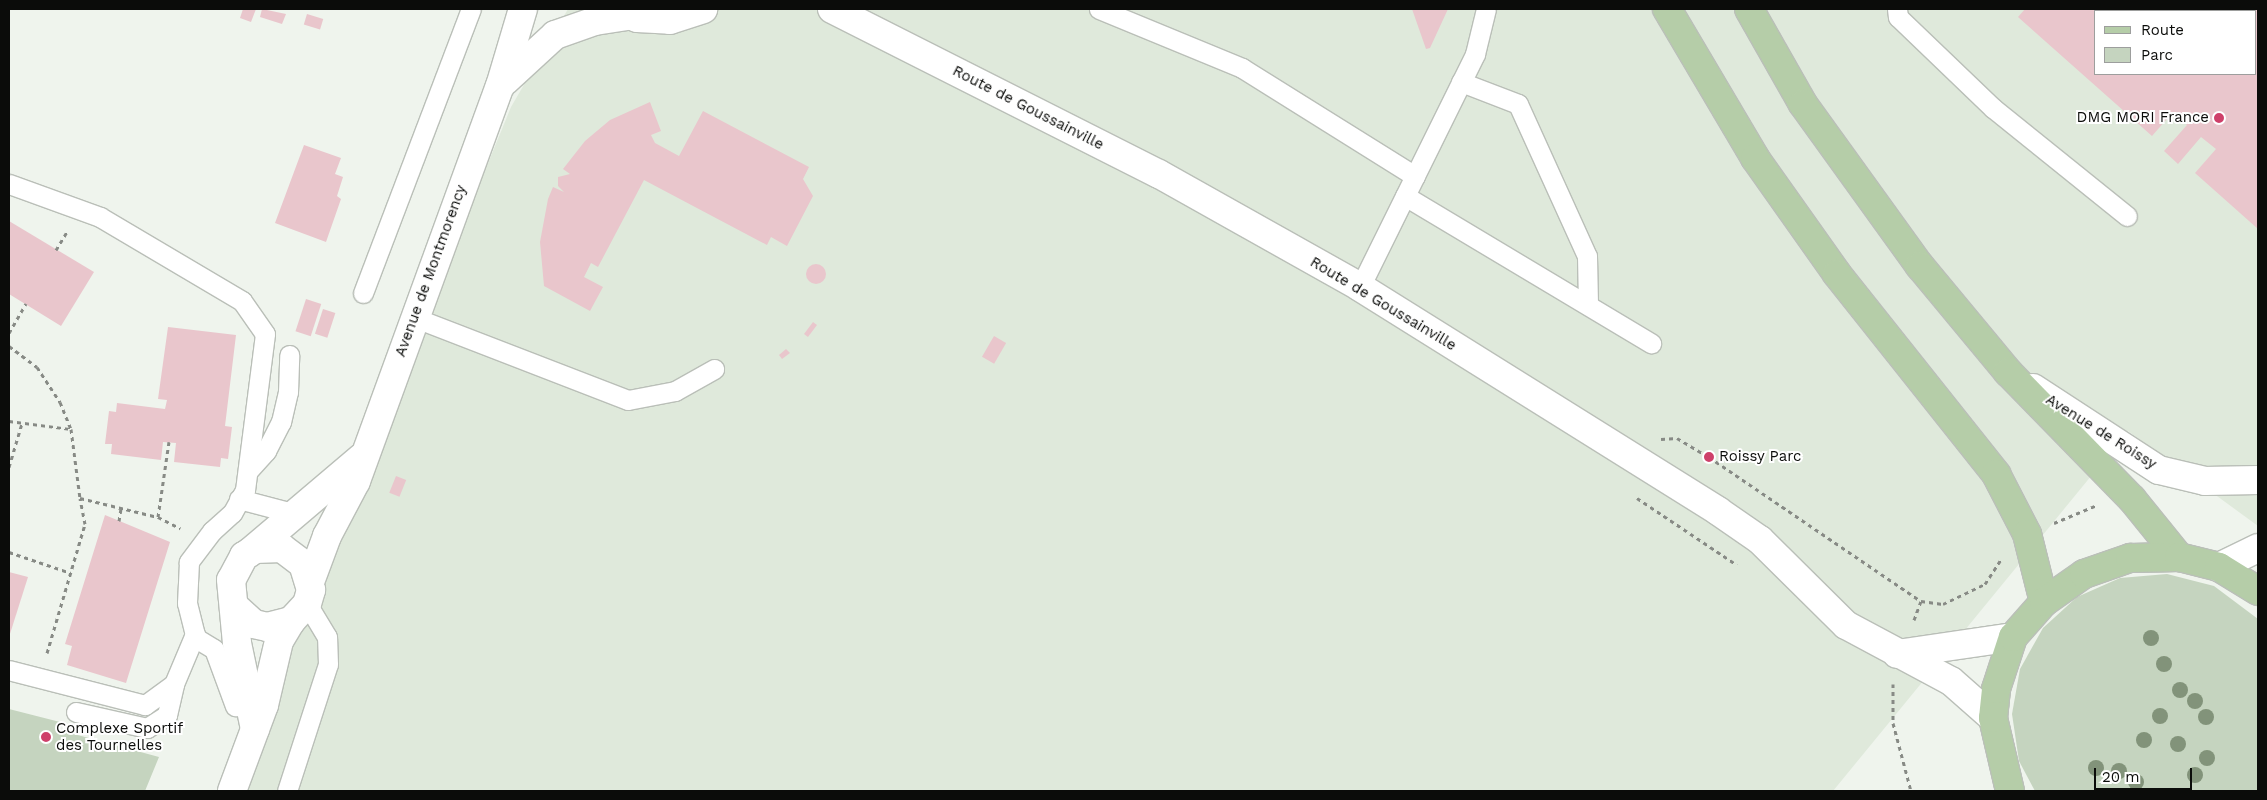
<!DOCTYPE html>
<style>
body{margin:0}
#map{position:relative;width:2267px;height:800px;overflow:hidden;background:#eff4ed;font-family:"Work Sans",sans-serif}
div>[style]{position:absolute}
.built>*{inset:0;background:#dfe9db}
.green>*{inset:0;background:#c5d4bf}
.building>*{inset:0;background:#e9c6cc;transform-origin:0 0}
.round{border-radius:50%}
.path>*{height:3px;margin-top:-1.5px;transform-origin:0;background:repeating-linear-gradient(90deg,#878a85 0 4px,transparent 0 8px)}
.roads{filter:drop-shadow(1px 0 #babfb8) drop-shadow(-1px 0 #babfb8) drop-shadow(0 1px #babfb8) drop-shadow(0 -1px #babfb8)}
.service>*{height:19px;margin:-9.5px;padding:0 9.5px;transform-origin:9.5px;border-radius:9.5px;background:#fff}
.minor>*{height:28px;margin:-14px;padding:0 14px;transform-origin:14px;border-radius:14px;background:#fff}
.tertiary>*{height:28px;margin:-14px;padding:0 14px;transform-origin:14px;border-radius:14px;background:#fff}
.primary>*{height:28px;margin:-14px;padding:0 14px;transform-origin:14px;border-radius:14px;background:#b5cda8}
.trees>*{width:16px;height:16px;margin:-8px;border-radius:50%;background:#82937a}
.dots>*{width:14px;height:14px;translate:-50% -50%;box-sizing:border-box;border:2px solid #fff;border-radius:50%}
span{translate:-50% -50%;white-space:nowrap;text-align:center;line-height:1.15;-webkit-text-stroke:4px #fff;paint-order:stroke}
.street-label{font-size:15px;color:#0b0c0a}
.poi-label{font-size:15px;color:#0b0c0a}
.right{translate:-100% -50%;text-align:right}
.left{translate:0 -50%;text-align:left}
.frame{position:absolute;inset:0;border:10px solid #0b0c0a;pointer-events:none}
.legend{position:absolute;left:2094px;top:10px;width:162px;height:65px;box-sizing:border-box;background:#fff;border:1px solid #9d9e9d;margin:0;padding:6px 9px;list-style:none;font-size:15px;color:#0b0c0a}
.legend li{display:flex;align-items:center;gap:10px;height:25px}
.legend b{width:25px;border:1px solid #9d9e9d}
.scale{position:absolute;left:2094px;top:768px;width:98px;height:22px;box-sizing:border-box;border:2px solid #0b0c0a;border-top:0;padding-left:6px;font-size:15px;line-height:18px;white-space:nowrap;color:#0b0c0a;-webkit-text-stroke:4px #fff;paint-order:stroke}
</style>
<div id="map">
<div class="built">
<i style="clip-path:polygon(evenodd,568px 9px,2258px 9px,2258px 526px,2128px 431px,1833px 791px,231px 791px,511px 107px,568px 9px,2096px 11px,2256px 11px,2256px 74px,2096px 74px,2096px 11px)"></i>
</div>
<div class="green">
<i style="clip-path:polygon(2167px 574px,2214px 586px,2258px 619px,2258px 791px,2035px 791px,2019px 761px,2012px 714px,2020px 669px,2043px 628px,2077px 597px,2120px 578px)"></i>
<i style="clip-path:polygon(9px 709px,60px 722px,59px 730px,159px 757px,145px 791px,9px 791px)"></i>
</div>
<div class="building">
<i style="clip-path:polygon(243px 9px,256px 9px,251px 22px,240px 18px)"></i>
<i style="clip-path:polygon(262px 9px,286px 14px,282px 24px,260px 17px)"></i>
<i style="clip-path:polygon(1412px 9px,1448px 9px,1430px 48px,1426px 49px)"></i>
<i style="clip-path:polygon(evenodd,2025px 9px,2258px 9px,2258px 229px,2195px 173px,2216px 149px,2201px 137px,2178px 164px,2164px 151px,2187px 125px,2173px 112px,2152px 136px,2018px 17px,2025px 9px,2096px 11px,2256px 11px,2256px 74px,2096px 74px,2096px 11px)"></i>
<i style="left:307px;top:14px;width:17px;height:11px;rotate:17deg"></i>
<i style="clip-path:polygon(650px 102px,661px 131px,651px 135px,655px 143px,679px 156px,703px 111px,809px 167px,803px 179px,813px 196px,787px 246px,771px 237px,767px 245px,644px 180px,598px 267px,591px 263px,584px 277px,603px 287px,590px 311px,544px 286px,540px 242px,548px 199px,553px 187px,564px 192px,558px 186px,558px 177px,570px 174px,563px 169px,585px 141px,610px 120px)"></i>
<i style="clip-path:polygon(304px 145px,341px 158px,335px 174px,343px 177px,337px 196px,341px 199px,326px 242px,275px 223px)"></i>
<i style="clip-path:polygon(9px 221px,94px 272px,61px 326px,9px 294px)"></i>
<i class="round" style="left:806px;top:264px;width:20px;height:20px"></i>
<i style="left:306px;top:299px;width:16px;height:34px;rotate:18deg"></i>
<i style="left:323px;top:309px;width:13px;height:26px;rotate:18deg"></i>
<i style="left:813px;top:322px;width:5px;height:15px;rotate:37deg"></i>
<i style="clip-path:polygon(168px 327px,236px 335px,225px 426px,232px 427px,228px 459px,221px 458px,220px 467px,174px 462px,176px 443px,163px 442px,161px 460px,111px 454px,112px 444px,105px 444px,109px 411px,116px 412px,117px 403px,165px 409px,167px 400px,158px 399px)"></i>
<i style="left:994px;top:336px;width:14px;height:24px;rotate:30deg"></i>
<i style="clip-path:polygon(786px 349px,790px 353px,782px 359px,779px 355px)"></i>
<i style="left:396px;top:476px;width:11px;height:18px;rotate:22deg"></i>
<i style="clip-path:polygon(105px 515px,170px 542px,126px 683px,67px 665px,72px 646px,65px 644px)"></i>
<i style="clip-path:polygon(9px 572px,28px 577px,9px 637px)"></i>
</div>
<div class="path">
<i style="left:56px;top:250px;width:21px;rotate:-59deg"></i>
<i style="left:9px;top:333px;width:34px;rotate:-60deg"></i>
<i style="left:9px;top:346px;width:35px;rotate:37deg"></i>
<i style="left:37px;top:367px;width:42px;rotate:56.7deg"></i>
<i style="left:60px;top:402px;width:29px;rotate:68deg"></i>
<i style="left:9px;top:421px;width:63px;rotate:7.4deg"></i>
<i style="left:71px;top:429px;width:70px;rotate:82.6deg"></i>
<i style="left:80px;top:498px;width:80px;rotate:13.7deg"></i>
<i style="left:158px;top:517px;width:25px;rotate:27deg"></i>
<i style="left:1661px;top:439px;width:16px;rotate:-4deg"></i>
<i style="left:1677px;top:438px;width:37px;rotate:31deg"></i>
<i style="left:1709px;top:457px;width:256px;rotate:34.2deg"></i>
<i style="left:9px;top:467px;width:46px;rotate:-73.5deg"></i>
<i style="left:1637px;top:498px;width:120px;rotate:33.8deg"></i>
<i style="left:158px;top:517px;width:76px;rotate:-81.7deg"></i>
<i style="left:119px;top:521px;width:13px;rotate:-81deg"></i>
<i style="left:2054px;top:523px;width:47px;rotate:-22.7deg"></i>
<i style="left:9px;top:552px;width:65px;rotate:18.7deg"></i>
<i style="left:1914px;top:620px;width:20px;rotate:-70deg"></i>
<i style="left:1921px;top:601px;width:22px;rotate:8deg"></i>
<i style="left:1943px;top:604px;width:47px;rotate:-25.5deg"></i>
<i style="left:1985px;top:584px;width:30px;rotate:-57deg"></i>
<i style="left:47px;top:653px;width:134px;rotate:-73.6deg"></i>
<i style="left:85px;top:524px;width:26px;rotate:-101deg"></i>
<i style="left:1893px;top:684px;width:39px;rotate:90deg"></i>
<i style="left:1893px;top:723px;width:70px;rotate:75.2deg"></i>
</div>
<div class="roads">
<div class="service">
<i style="left:1099px;top:9px;width:155px;rotate:22.4deg"></i>
<i style="left:1242px;top:68px;width:204px;rotate:32deg"></i>
<i style="left:1897px;top:9px;width:8px;rotate:83deg"></i>
<i style="left:1898px;top:17px;width:132px;rotate:43.8deg"></i>
<i style="left:1993px;top:108px;width:172px;rotate:38.9deg"></i>
<i style="left:1461px;top:82px;width:61px;rotate:21.1deg"></i>
<i style="left:1518px;top:104px;width:167px;rotate:65.6deg"></i>
<i style="left:1587px;top:256px;width:49px;rotate:88.8deg"></i>
<i style="left:9px;top:184px;width:97px;rotate:19.9deg"></i>
<i style="left:100px;top:217px;width:165px;rotate:30.6deg"></i>
<i style="left:242px;top:301px;width:40px;rotate:55.1deg"></i>
<i style="left:265px;top:334px;width:157px;rotate:97.3deg"></i>
<i style="left:245px;top:490px;width:26px;rotate:119deg"></i>
<i style="left:232px;top:513px;width:27px;rotate:138deg"></i>
<i style="left:212px;top:531px;width:39px;rotate:127deg"></i>
<i style="left:189px;top:562px;width:41px;rotate:92.8deg"></i>
<i style="left:187px;top:603px;width:32px;rotate:76deg"></i>
<i style="left:195px;top:634px;width:54px;rotate:112.8deg"></i>
<i style="left:174px;top:684px;width:36px;rotate:144deg"></i>
<i style="left:145px;top:705px;width:140px;rotate:-165.6deg"></i>
<i style="left:1405px;top:196px;width:287px;rotate:30.9deg"></i>
<i style="left:1360px;top:287px;width:260px;rotate:-63.7deg"></i>
<i style="left:1475px;top:54px;width:46px;rotate:-76.3deg"></i>
<i style="left:363px;top:293px;width:304px;rotate:-69.2deg"></i>
<i style="left:413px;top:317px;width:230px;rotate:21.1deg"></i>
<i style="left:628px;top:400px;width:48px;rotate:-10.8deg"></i>
<i style="left:675px;top:391px;width:45px;rotate:-29.4deg"></i>
<i style="left:248px;top:471px;width:27px;rotate:-48deg"></i>
<i style="left:266px;top:451px;width:33px;rotate:-63deg"></i>
<i style="left:281px;top:422px;width:31px;rotate:-77deg"></i>
<i style="left:288px;top:392px;width:37px;rotate:-88deg"></i>
<i style="left:239px;top:499px;width:59px;rotate:14.7deg"></i>
<i style="left:194px;top:637px;width:23px;rotate:31deg"></i>
<i style="left:214px;top:649px;width:61px;rotate:69.8deg"></i>
<i style="left:76px;top:712px;width:73px;rotate:12.7deg"></i>
<i style="left:147px;top:728px;width:24px;rotate:-33deg"></i>
<i style="left:167px;top:715px;width:32px;rotate:-77deg"></i>
<i style="left:287px;top:791px;width:133px;rotate:-72.1deg"></i>
<i style="left:328px;top:664px;width:27px;rotate:-92deg"></i>
<i style="left:327px;top:637px;width:39px;rotate:-121deg"></i>
</div>
<div class="minor">
<i style="left:505px;top:81px;width:68px;rotate:-42.6deg"></i>
<i style="left:555px;top:35px;width:42px;rotate:-19.3deg"></i>
<i style="left:595px;top:21px;width:36px;rotate:-9deg"></i>
<i style="left:2033px;top:388px;width:150px;rotate:33.1deg"></i>
<i style="left:2159px;top:470px;width:47px;rotate:13.4deg"></i>
<i style="left:2205px;top:481px;width:53px;rotate:-1.1deg"></i>
<i style="left:249px;top:553px;width:147px;rotate:-40.3deg"></i>
<i style="left:2219px;top:567px;width:43px;rotate:-26deg"></i>
<i style="left:310px;top:582px;width:49px;rotate:-69.7deg"></i>
<i style="left:327px;top:536px;width:62px;rotate:-62.2deg"></i>
<i style="left:356px;top:481px;width:420px;rotate:-70deg"></i>
<i style="left:500px;top:86px;width:80px;rotate:-73.4deg"></i>
<i style="left:234px;top:606px;width:27px;rotate:42deg"></i>
<i style="left:254px;top:624px;width:13px;rotate:13deg"></i>
<i style="left:267px;top:627px;width:25px;rotate:-14deg"></i>
<i style="left:291px;top:621px;width:23px;rotate:-47deg"></i>
<i style="left:307px;top:604px;width:15px;rotate:-74deg"></i>
<i style="left:311px;top:590px;width:27px;rotate:-107deg"></i>
<i style="left:303px;top:564px;width:26px;rotate:-143deg"></i>
<i style="left:282px;top:548px;width:27px;rotate:178deg"></i>
<i style="left:255px;top:549px;width:13px;rotate:148deg"></i>
<i style="left:244px;top:556px;width:27px;rotate:118deg"></i>
<i style="left:231px;top:580px;width:63px;rotate:84.6deg"></i>
<i style="left:237px;top:643px;width:88px;rotate:78.2deg"></i>
<i style="left:232px;top:791px;width:92px;rotate:-69.6deg"></i>
<i style="left:264px;top:705px;width:66px;rotate:-76.8deg"></i>
<i style="left:279px;top:641px;width:23px;rotate:-59deg"></i>
</div>
<div class="tertiary">
<i style="left:615px;top:9px;width:24px;rotate:22deg"></i>
<i style="left:637px;top:18px;width:33px;rotate:3deg"></i>
<i style="left:670px;top:20px;width:35px;rotate:-18deg"></i>
<i style="left:832px;top:9px;width:366px;rotate:26.8deg"></i>
<i style="left:1159px;top:174px;width:231px;rotate:29.3deg"></i>
<i style="left:1360px;top:287px;width:422px;rotate:32deg"></i>
<i style="left:1718px;top:511px;width:51px;rotate:34.6deg"></i>
<i style="left:1760px;top:540px;width:121px;rotate:44.7deg"></i>
<i style="left:1846px;top:625px;width:119px;rotate:28.1deg"></i>
<i style="left:1951px;top:681px;width:56px;rotate:41.4deg"></i>
<i style="left:1897px;top:654px;width:117px;rotate:-8.3deg"></i>
</div>
<div class="primary">
<i style="left:1667px;top:9px;width:173px;rotate:59.4deg"></i>
<i style="left:1755px;top:158px;width:142px;rotate:54.7deg"></i>
<i style="left:1837px;top:274px;width:256px;rotate:51.5deg"></i>
<i style="left:1996px;top:474px;width:68px;rotate:62.7deg"></i>
<i style="left:2027px;top:534px;width:70px;rotate:76deg"></i>
<i style="left:1749px;top:9px;width:109px;rotate:60.4deg"></i>
<i style="left:1803px;top:104px;width:200px;rotate:54.2deg"></i>
<i style="left:1920px;top:266px;width:138px;rotate:50.3deg"></i>
<i style="left:2008px;top:372px;width:177px;rotate:45.7deg"></i>
<i style="left:2132px;top:499px;width:75px;rotate:51deg"></i>
<i style="left:2010px;top:791px;width:75px;rotate:-103.1deg"></i>
<i style="left:1993px;top:718px;width:29px;rotate:-84deg"></i>
<i style="left:1996px;top:689px;width:55px;rotate:-71.9deg"></i>
<i style="left:2013px;top:637px;width:47px;rotate:-48.5deg"></i>
<i style="left:2044px;top:602px;width:49px;rotate:-35deg"></i>
<i style="left:2084px;top:574px;width:49px;rotate:-19.2deg"></i>
<i style="left:2130px;top:558px;width:49px;rotate:-1.2deg"></i>
<i style="left:2179px;top:557px;width:41px;rotate:14deg"></i>
<i style="left:2219px;top:567px;width:46px;rotate:31.6deg"></i>
</div>
</div>
<div class="trees">
<i style="left:2151px;top:638px"></i>
<i style="left:2164px;top:664px"></i>
<i style="left:2180px;top:690px"></i>
<i style="left:2195px;top:701px"></i>
<i style="left:2160px;top:716px"></i>
<i style="left:2206px;top:717px"></i>
<i style="left:2144px;top:740px"></i>
<i style="left:2178px;top:744px"></i>
<i style="left:2207px;top:758px"></i>
<i style="left:2096px;top:768px"></i>
<i style="left:2119px;top:771px"></i>
<i style="left:2195px;top:775px"></i>
<i style="left:2136px;top:782px"></i>
</div>
<div class="dots">
<i style="left:2219px;top:118px;background:#ce406a"></i>
<i style="left:1709px;top:457px;background:#ce406a"></i>
<i style="left:46px;top:737px;background:#ce406a"></i>
</div>
<div class="street-label">
<span style="left:1028px;top:108px;rotate:27deg">Route de Goussainville</span>
<span style="left:431px;top:271px;rotate:-70deg">Avenue de Montmorency</span>
<span style="left:1383px;top:304px;rotate:31deg">Route de Goussainville</span>
<span style="left:2101px;top:432px;rotate:32deg">Avenue de Roissy</span>
</div>
<div class="poi-label">
<span class="right" style="left:2209px;top:118px">DMG MORI France</span>
<span class="left" style="left:1719px;top:457px">Roissy Parc</span>
<span class="left" style="left:56px;top:737px">Complexe Sportif<br>des Tournelles</span>
</div>
<div class="frame"></div>
<ul class="legend">
<li><b style="height:6px;background:#b5cda8"></b>Route</li>
<li><b style="height:14px;background:#c5d4bf"></b>Parc</li>
</ul>
<div class="scale">20 m</div>
</div>
